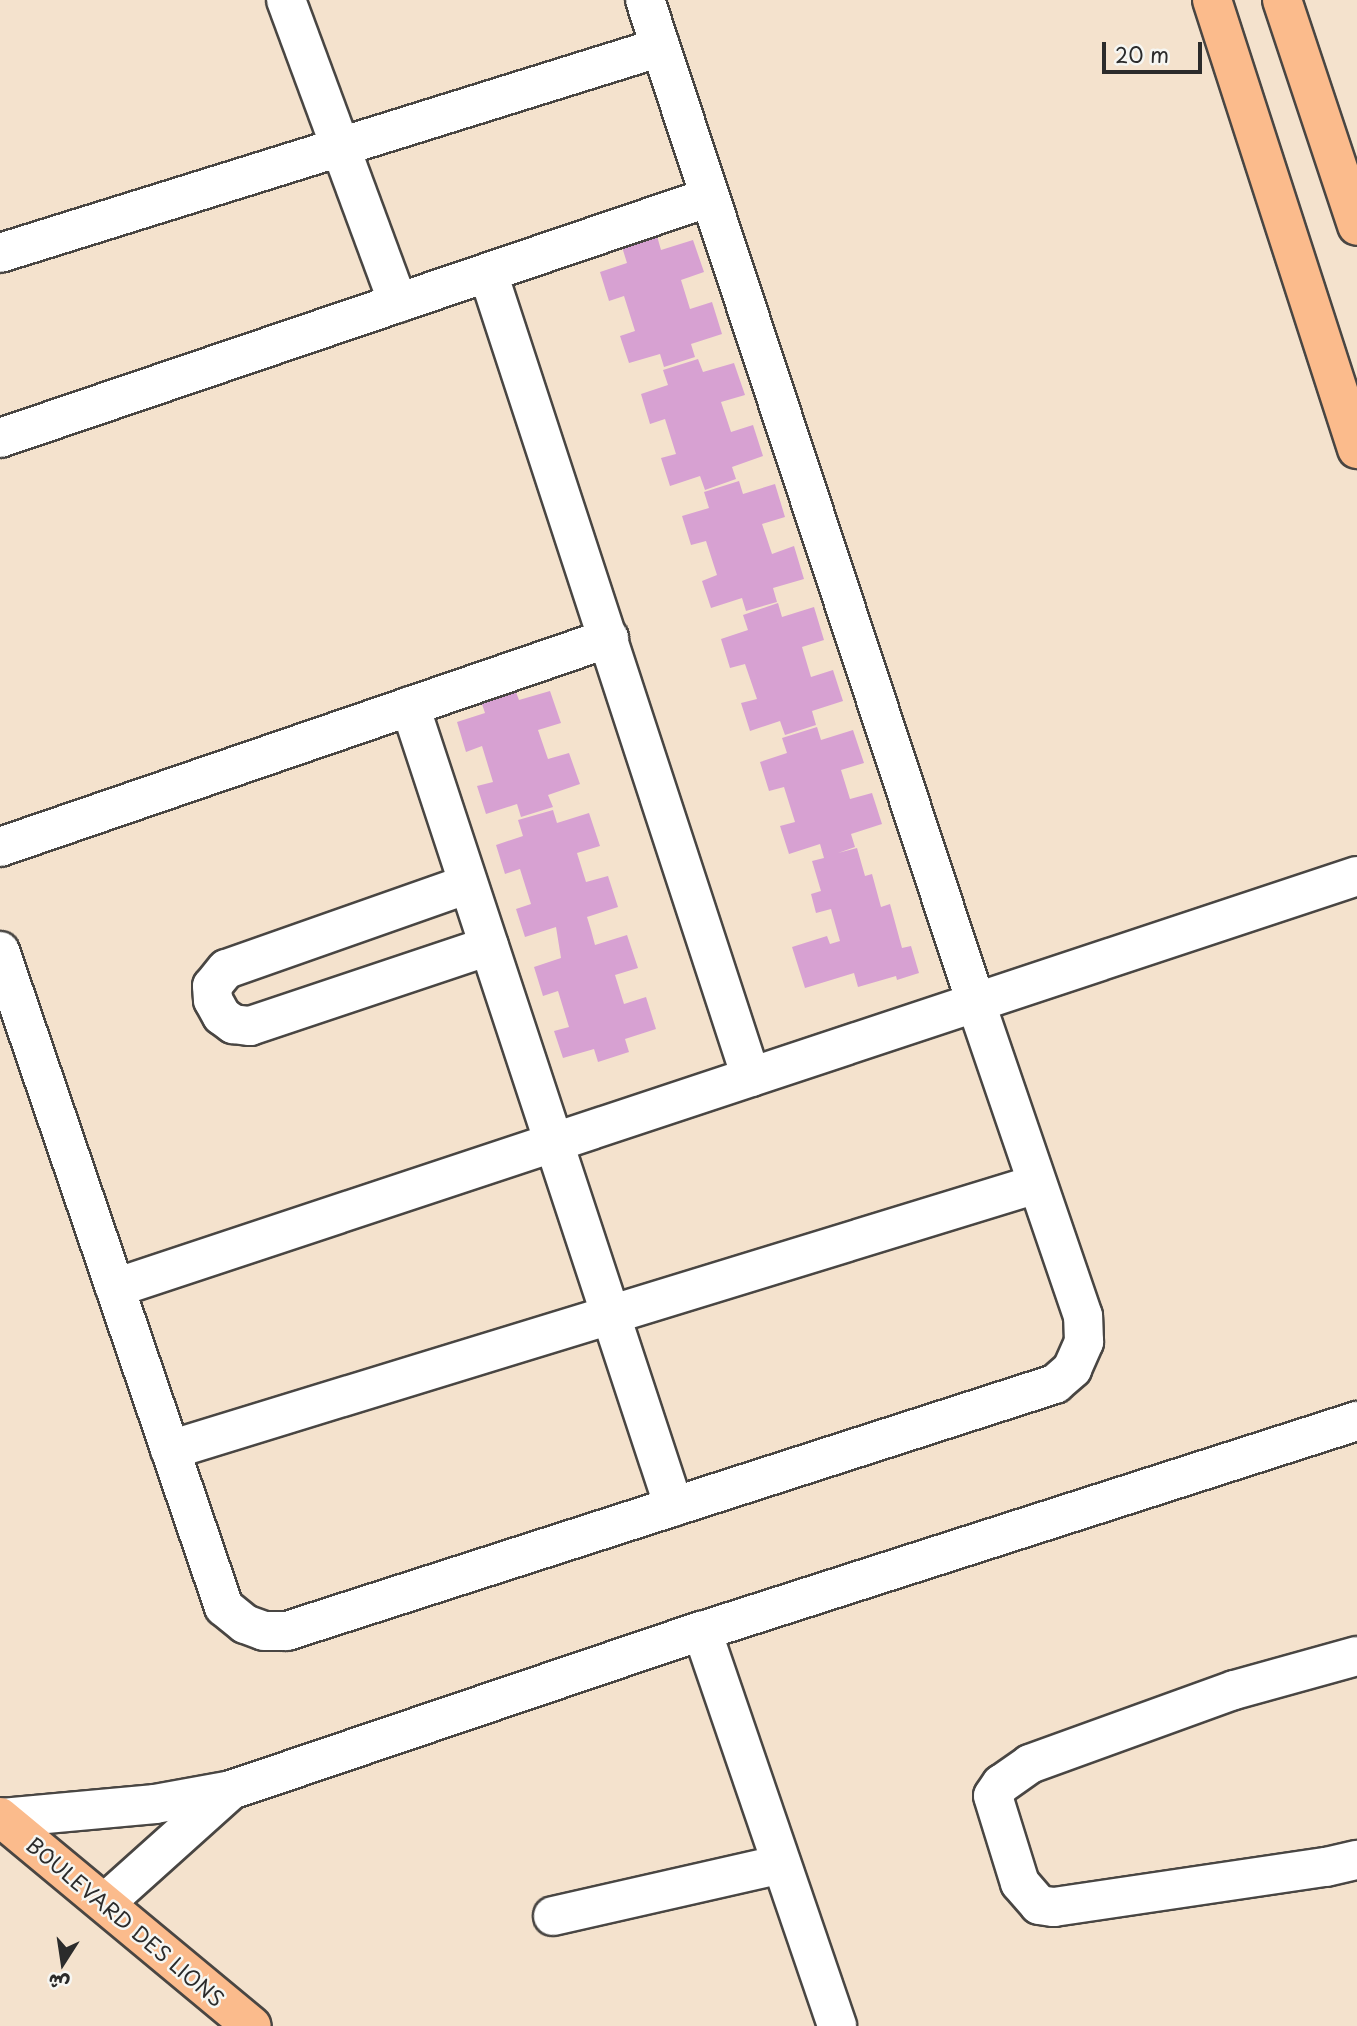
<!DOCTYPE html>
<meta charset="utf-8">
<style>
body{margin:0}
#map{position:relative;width:1357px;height:2026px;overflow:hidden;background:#f4e2cd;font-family:"Playpen Sans","Playpen Sans Arabic",sans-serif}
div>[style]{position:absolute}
.building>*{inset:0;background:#d7a1d2}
.roads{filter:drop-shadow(2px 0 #494643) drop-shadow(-2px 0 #494643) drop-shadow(0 2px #494643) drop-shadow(0 -2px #494643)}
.minor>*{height:38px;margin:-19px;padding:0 19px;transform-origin:19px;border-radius:19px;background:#fff}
.major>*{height:38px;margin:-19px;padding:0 19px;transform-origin:19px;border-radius:19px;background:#fbbb8c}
span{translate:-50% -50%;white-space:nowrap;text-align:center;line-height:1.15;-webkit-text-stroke:5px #f6f6f2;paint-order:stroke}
.street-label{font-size:21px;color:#2b2b2b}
.north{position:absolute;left:28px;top:1928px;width:70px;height:70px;-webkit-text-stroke:5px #f6f6f2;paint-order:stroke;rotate:192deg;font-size:19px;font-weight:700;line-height:28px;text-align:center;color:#2b2b2b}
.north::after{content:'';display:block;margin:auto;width:24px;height:32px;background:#2b2b2b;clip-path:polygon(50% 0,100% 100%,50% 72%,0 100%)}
.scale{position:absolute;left:1102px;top:42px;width:100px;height:32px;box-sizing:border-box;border:4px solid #2b2b2b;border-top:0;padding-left:9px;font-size:21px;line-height:24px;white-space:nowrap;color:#2b2b2b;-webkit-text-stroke:5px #f6f6f2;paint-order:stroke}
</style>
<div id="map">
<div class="building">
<i style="clip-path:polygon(657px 236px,661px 250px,693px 240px,704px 272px,681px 280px,690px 309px,712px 302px,722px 334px,691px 344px,695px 357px,664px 367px,660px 354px,629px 363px,620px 336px,635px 331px,624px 296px,609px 301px,600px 272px,627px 263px,622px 247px)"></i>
<i style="clip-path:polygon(698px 359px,703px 372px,734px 363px,745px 395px,721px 402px,731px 432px,753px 425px,763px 456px,732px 467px,736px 479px,705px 490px,700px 476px,670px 486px,661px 458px,676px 454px,665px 419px,650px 424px,641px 394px,668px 385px,663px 370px)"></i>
<i style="clip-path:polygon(739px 481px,743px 494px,775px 484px,785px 517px,762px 524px,772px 554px,794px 546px,804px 579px,773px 588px,777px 602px,746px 611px,742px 598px,711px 608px,702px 581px,717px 575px,706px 541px,691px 545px,682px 516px,709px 508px,704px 492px)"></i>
<i style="clip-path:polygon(778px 603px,782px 617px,814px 607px,824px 640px,802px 647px,811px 677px,833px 670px,843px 701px,812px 711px,816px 725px,785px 735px,780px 721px,750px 731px,741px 703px,757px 699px,745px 664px,730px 668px,721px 639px,748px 630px,743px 615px)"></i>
<i style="clip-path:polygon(514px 687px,519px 700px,550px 691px,561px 723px,538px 730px,548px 759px,569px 753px,580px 784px,548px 795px,553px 807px,521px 817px,517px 804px,486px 814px,477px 786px,493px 782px,482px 746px,466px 752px,457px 722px,485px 713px,480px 698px)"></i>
<i style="clip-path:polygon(817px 727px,821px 740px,853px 730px,864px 763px,841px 770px,850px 799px,872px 793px,882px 824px,851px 834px,855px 847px,838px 853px,857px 848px,865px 876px,872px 874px,881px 907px,890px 904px,902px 948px,911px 946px,919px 973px,897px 980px,896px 976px,858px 987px,854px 973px,805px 988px,792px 947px,827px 936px,830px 944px,840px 941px,831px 909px,816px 913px,811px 894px,821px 891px,812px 861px,824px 858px,820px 844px,789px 854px,780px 826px,795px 822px,784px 787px,769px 791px,760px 762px,787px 753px,782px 738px)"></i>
<i style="clip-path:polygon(553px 810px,557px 823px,589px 813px,600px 846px,577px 853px,586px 882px,608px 876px,618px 907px,587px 917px,591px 930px,595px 945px,627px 935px,638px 968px,615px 975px,624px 1004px,646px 997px,656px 1029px,625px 1039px,629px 1052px,598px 1062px,594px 1049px,563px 1058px,554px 1031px,569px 1027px,558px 991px,543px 996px,534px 967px,561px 958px,556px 927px,525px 937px,516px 909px,531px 904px,520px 869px,505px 874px,496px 845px,523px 836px,518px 820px)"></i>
</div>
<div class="roads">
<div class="minor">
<i style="left:286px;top:0;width:323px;rotate:69.7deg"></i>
<i style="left:0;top:253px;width:692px;rotate:-17.31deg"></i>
<i style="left:488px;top:273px;width:846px;rotate:71.89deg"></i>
<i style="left:0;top:438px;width:750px;rotate:-18.75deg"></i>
<i style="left:410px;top:706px;width:843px;rotate:71.76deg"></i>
<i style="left:0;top:847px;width:644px;rotate:-18.94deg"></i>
<i style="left:468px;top:884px;width:256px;rotate:160.6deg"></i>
<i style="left:226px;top:969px;width:22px;rotate:129deg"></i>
<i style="left:212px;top:986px;width:14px;rotate:86deg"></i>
<i style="left:213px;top:1000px;width:18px;rotate:61deg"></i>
<i style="left:222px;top:1016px;width:14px;rotate:36deg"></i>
<i style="left:233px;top:1024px;width:17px;rotate:7deg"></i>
<i style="left:250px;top:1026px;width:252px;rotate:-18.5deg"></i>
<i style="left:0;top:951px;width:693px;rotate:71.15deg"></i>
<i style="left:224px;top:1607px;width:27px;rotate:39deg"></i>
<i style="left:245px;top:1624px;width:20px;rotate:20deg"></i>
<i style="left:264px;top:1631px;width:23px"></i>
<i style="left:287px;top:1631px;width:807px;rotate:-17.83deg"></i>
<i style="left:1055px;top:1384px;width:23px;rotate:-41deg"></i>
<i style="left:1072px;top:1369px;width:30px;rotate:-66deg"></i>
<i style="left:1084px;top:1342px;width:26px;rotate:-92deg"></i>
<i style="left:1083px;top:1316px;width:331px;rotate:-108.9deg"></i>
<i style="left:976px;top:1003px;width:1056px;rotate:-108.26deg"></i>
<i style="left:115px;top:1288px;width:1309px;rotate:-18.35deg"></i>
<i style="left:170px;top:1450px;width:907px;rotate:-17.06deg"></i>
<i style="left:702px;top:1631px;width:417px;rotate:71.1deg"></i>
<i style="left:1357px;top:1656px;width:128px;rotate:164.5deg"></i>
<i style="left:1234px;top:1690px;width:217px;rotate:160.1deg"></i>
<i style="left:1030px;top:1764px;width:35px;rotate:145deg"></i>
<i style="left:1001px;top:1784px;width:14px;rotate:124deg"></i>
<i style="left:993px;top:1796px;width:91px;rotate:72.8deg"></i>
<i style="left:1020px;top:1883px;width:29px;rotate:49deg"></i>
<i style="left:1039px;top:1905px;width:15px;rotate:8deg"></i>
<i style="left:1054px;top:1907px;width:275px;rotate:-8.4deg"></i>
<i style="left:1326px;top:1867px;width:32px;rotate:-13deg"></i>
<i style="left:2px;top:1818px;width:154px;rotate:-5.2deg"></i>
<i style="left:155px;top:1804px;width:77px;rotate:-10.4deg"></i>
<i style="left:231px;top:1790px;width:497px;rotate:-18.7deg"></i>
<i style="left:702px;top:1631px;width:688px;rotate:-17.78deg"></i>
<i style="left:105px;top:1903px;width:169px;rotate:-41.9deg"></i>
<i style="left:553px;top:1916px;width:234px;rotate:-12.8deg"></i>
</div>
<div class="major">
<i style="left:1212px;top:0;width:472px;rotate:72.1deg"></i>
<i style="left:1282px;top:0;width:238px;rotate:71.6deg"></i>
<i style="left:0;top:1817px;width:327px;rotate:39.7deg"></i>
</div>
</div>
<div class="street-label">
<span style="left:126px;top:1921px;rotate:40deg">BOULEVARD DES LIONS</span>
</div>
<div class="north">ش</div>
<div class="scale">20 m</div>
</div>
